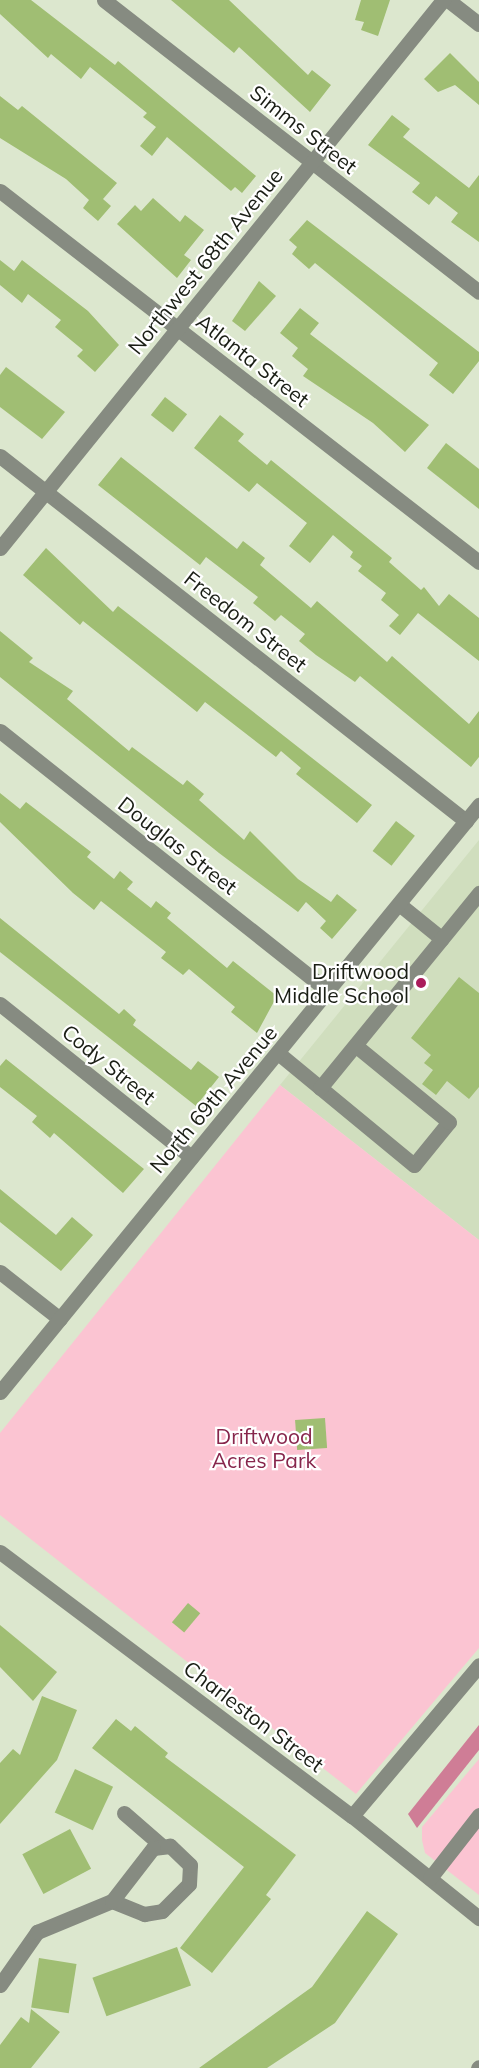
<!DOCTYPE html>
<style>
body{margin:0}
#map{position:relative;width:479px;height:2068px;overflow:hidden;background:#dce7ce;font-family:Mulish,sans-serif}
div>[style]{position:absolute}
.built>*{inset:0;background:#d0debe}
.green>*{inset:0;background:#fbc4d2}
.water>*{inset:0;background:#cf7d96}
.building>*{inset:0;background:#a0be73;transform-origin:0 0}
.minor>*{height:15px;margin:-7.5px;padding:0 7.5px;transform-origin:7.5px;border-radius:7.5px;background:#868b81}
.dots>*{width:16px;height:16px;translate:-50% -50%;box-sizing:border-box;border:3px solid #fff;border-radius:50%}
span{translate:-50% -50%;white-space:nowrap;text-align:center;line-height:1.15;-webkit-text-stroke:4.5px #fff;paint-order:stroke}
.street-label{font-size:21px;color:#1a1e15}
.poi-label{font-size:21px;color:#1a1e15}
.right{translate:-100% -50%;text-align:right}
.park-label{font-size:21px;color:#87264c}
</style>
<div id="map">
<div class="built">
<i style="clip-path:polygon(479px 840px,479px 1240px,280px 1085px)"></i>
</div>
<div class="green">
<i style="clip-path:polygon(280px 1085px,479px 1240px,479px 1648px,356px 1794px,0 1515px,0 1433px)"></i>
<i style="clip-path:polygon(479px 1759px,479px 1895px,425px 1853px,422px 1840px,422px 1827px)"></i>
</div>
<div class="water">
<i style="clip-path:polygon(479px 1725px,479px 1750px,417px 1828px,408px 1814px)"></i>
</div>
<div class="building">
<i style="clip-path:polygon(0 0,31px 0,115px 65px,118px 61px,256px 176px,242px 193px,235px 187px,231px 191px,167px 137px,152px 156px,140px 146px,156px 127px,143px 117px,147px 113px,90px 67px,81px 79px,51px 54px,48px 58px,0 14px)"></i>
<i style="clip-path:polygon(171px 0,229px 0,308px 75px,312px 70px,331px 85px,310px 112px,239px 47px,234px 53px)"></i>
<i style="clip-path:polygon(361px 0,390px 0,378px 36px,361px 30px,364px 22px,355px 20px)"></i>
<i style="clip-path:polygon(450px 53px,479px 82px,479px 105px,455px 85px,438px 92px,424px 79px)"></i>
<i style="clip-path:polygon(0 96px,18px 110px,22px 106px,117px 183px,103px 199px,111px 206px,98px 221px,83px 208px,89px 200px,66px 179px,0 138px)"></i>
<i style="clip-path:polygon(392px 115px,410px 129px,403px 137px,469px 188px,479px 175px,479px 242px,451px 222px,458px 213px,436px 196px,429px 205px,412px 192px,420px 183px,368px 145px)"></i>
<i style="clip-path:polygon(153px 198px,180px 222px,185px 215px,204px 230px,184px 255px,191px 260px,177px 278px,117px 224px,135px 205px,141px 211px)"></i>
<i style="clip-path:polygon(307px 220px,479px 352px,479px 361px,453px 394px,429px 375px,438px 363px,315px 263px,309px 269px,292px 254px,297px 247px,289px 240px)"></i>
<i style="clip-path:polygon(0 260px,14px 271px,22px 260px,88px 311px,119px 345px,95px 372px,77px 356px,83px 350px,55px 327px,61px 320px,28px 294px,22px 303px,0 285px)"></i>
<i style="clip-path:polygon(259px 281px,276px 296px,245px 331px,232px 321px)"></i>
<i style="clip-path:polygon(300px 308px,319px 323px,310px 334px,429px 425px,405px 452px,373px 423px,303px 376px,308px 369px,292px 356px,298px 348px,280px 333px)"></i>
<i style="clip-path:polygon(6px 367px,65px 412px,42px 439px,0 407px,0 375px)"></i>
<i style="left:165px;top:397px;width:28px;height:23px;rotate:38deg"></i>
<i style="clip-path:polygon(220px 415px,244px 434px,238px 441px,267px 465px,271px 460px,392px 558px,389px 562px,421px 590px,424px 587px,439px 606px,449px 594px,479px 618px,479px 661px,418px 613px,400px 635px,389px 626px,399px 615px,381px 600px,386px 593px,358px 571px,362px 566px,350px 557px,353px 552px,333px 535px,310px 563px,289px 546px,307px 523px,257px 483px,249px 492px,194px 448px)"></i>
<i style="clip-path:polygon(446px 443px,479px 469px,479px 509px,427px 468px)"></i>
<i style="clip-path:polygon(121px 457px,237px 549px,243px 541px,265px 558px,260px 565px,311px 608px,317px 601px,387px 662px,392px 656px,469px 724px,479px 711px,479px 757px,471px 767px,360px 676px,355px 682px,316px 655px,299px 641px,305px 634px,281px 615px,275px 621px,253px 603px,258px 597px,206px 557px,200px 565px,98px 485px)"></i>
<i style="clip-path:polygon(46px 548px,113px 612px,118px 606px,372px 805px,357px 823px,296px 774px,301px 768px,281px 751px,276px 757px,205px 702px,197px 712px,83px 621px,80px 625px,23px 575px)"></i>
<i style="clip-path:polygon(0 631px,33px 658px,29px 662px,73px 691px,67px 699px,129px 751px,132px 747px,183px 785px,187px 780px,204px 794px,199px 800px,244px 840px,250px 831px,298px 879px,331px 902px,337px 894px,357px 910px,332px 939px,320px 928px,326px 921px,306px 902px,298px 912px,219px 853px,0 677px)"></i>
<i style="clip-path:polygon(0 793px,20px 809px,26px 802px,91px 852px,87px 857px,114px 879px,120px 871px,133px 882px,127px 889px,151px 908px,156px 901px,171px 913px,167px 918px,227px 968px,233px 961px,277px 996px,257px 1033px,231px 1012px,235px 1007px,189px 969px,183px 975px,161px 958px,166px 952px,101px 901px,94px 910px,73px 893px,0 822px)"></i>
<i style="left:396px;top:821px;width:24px;height:38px;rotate:38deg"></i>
<i style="clip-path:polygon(0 918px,119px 1014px,124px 1009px,136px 1020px,133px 1025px,191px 1070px,198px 1061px,219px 1077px,196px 1106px,0 952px)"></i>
<i style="clip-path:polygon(459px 977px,479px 993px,479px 1087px,469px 1099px,447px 1081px,436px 1095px,422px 1084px,433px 1070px,424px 1063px,431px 1055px,411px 1038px)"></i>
<i style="clip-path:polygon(6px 1059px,144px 1169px,123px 1193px,54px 1133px,50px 1138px,32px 1122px,37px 1116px,0 1087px,0 1066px)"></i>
<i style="clip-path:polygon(0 1189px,56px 1235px,72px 1217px,93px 1235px,61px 1271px,0 1222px)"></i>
<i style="left:325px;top:1418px;width:30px;height:30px;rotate:86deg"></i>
<i style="left:188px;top:1603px;width:16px;height:25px;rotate:40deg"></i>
<i style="clip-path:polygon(0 1625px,57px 1672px,33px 1701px,0 1667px)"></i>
<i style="clip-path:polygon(42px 1696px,77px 1710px,57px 1760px,0 1824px,0 1763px,13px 1749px,20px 1755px)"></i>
<i style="clip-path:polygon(116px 1719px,131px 1731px,135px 1726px,168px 1753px,165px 1757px,296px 1855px,266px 1895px,271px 1899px,212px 1973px,180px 1948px,244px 1867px,92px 1748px)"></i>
<i style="left:75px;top:1769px;width:42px;height:48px;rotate:25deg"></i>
<i style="left:70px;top:1829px;width:45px;height:54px;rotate:62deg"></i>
<i style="clip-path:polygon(367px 1911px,398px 1934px,335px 2023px,267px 2068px,199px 2068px,312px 1987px)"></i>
<i style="left:177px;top:1947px;width:41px;height:90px;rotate:70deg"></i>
<i style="left:39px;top:1958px;width:38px;height:50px;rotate:9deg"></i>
<i style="clip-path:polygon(31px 2009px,60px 2032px,31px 2068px,0 2068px,0 2045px,21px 2017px,29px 2023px)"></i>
</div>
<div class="minor">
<i style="left:104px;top:0;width:475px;rotate:37.9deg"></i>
<i style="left:448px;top:0;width:39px;rotate:38deg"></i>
<i style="left:0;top:191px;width:606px;rotate:37.76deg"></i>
<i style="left:0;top:456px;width:592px;rotate:38.07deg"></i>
<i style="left:0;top:548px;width:705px;rotate:-51.05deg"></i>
<i style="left:0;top:731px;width:420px;rotate:38.4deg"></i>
<i style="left:399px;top:904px;width:55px;rotate:39.1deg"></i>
<i style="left:0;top:1004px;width:245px;rotate:38.7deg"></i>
<i style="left:278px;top:1053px;width:176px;rotate:39.5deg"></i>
<i style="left:414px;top:1165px;width:55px;rotate:-50.9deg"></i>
<i style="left:449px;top:1122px;width:120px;rotate:-140.7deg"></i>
<i style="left:320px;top:1088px;width:252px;rotate:-50.8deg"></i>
<i style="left:0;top:1272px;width:76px;rotate:38.1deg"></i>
<i style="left:0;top:1392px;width:758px;rotate:-50.79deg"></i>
<i style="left:0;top:1552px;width:440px;rotate:36.9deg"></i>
<i style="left:352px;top:1816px;width:163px;rotate:38.8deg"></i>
<i style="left:124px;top:1813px;width:49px;rotate:40.9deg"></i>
<i style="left:352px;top:1816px;width:197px;rotate:-49.9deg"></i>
<i style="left:430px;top:1878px;width:80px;rotate:-52.1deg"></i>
<i style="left:0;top:1985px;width:65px;rotate:-55.1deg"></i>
<i style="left:37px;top:1932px;width:81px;rotate:-22.5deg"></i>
<i style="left:112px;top:1901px;width:35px;rotate:22deg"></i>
<i style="left:144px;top:1914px;width:18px;rotate:-9deg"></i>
<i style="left:162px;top:1911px;width:38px;rotate:-45deg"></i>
<i style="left:189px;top:1884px;width:19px;rotate:-87deg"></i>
<i style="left:190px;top:1865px;width:28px;rotate:-136deg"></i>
<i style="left:170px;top:1846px;width:17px;rotate:173deg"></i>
<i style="left:153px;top:1848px;width:67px;rotate:127.7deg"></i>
<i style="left:478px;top:2068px;width:1px;rotate:-45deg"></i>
</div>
<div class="dots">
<i style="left:421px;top:983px;background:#aa1c5b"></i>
</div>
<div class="street-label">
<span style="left:304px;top:129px;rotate:38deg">Simms Street</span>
<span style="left:205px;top:261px;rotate:-51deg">Northwest 68th Avenue</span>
<span style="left:253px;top:360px;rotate:38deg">Atlanta Street</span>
<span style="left:246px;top:621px;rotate:38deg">Freedom Street</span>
<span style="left:178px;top:845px;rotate:38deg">Douglas Street</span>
<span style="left:109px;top:1064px;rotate:39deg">Cody Street</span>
<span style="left:213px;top:1099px;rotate:-50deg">North 69th Avenue</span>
<span style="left:254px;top:1716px;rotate:37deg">Charleston Street</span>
</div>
<div class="poi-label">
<span class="right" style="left:409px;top:983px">Driftwood<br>Middle School</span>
</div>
<div class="park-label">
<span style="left:264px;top:1448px">Driftwood<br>Acres Park</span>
</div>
</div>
